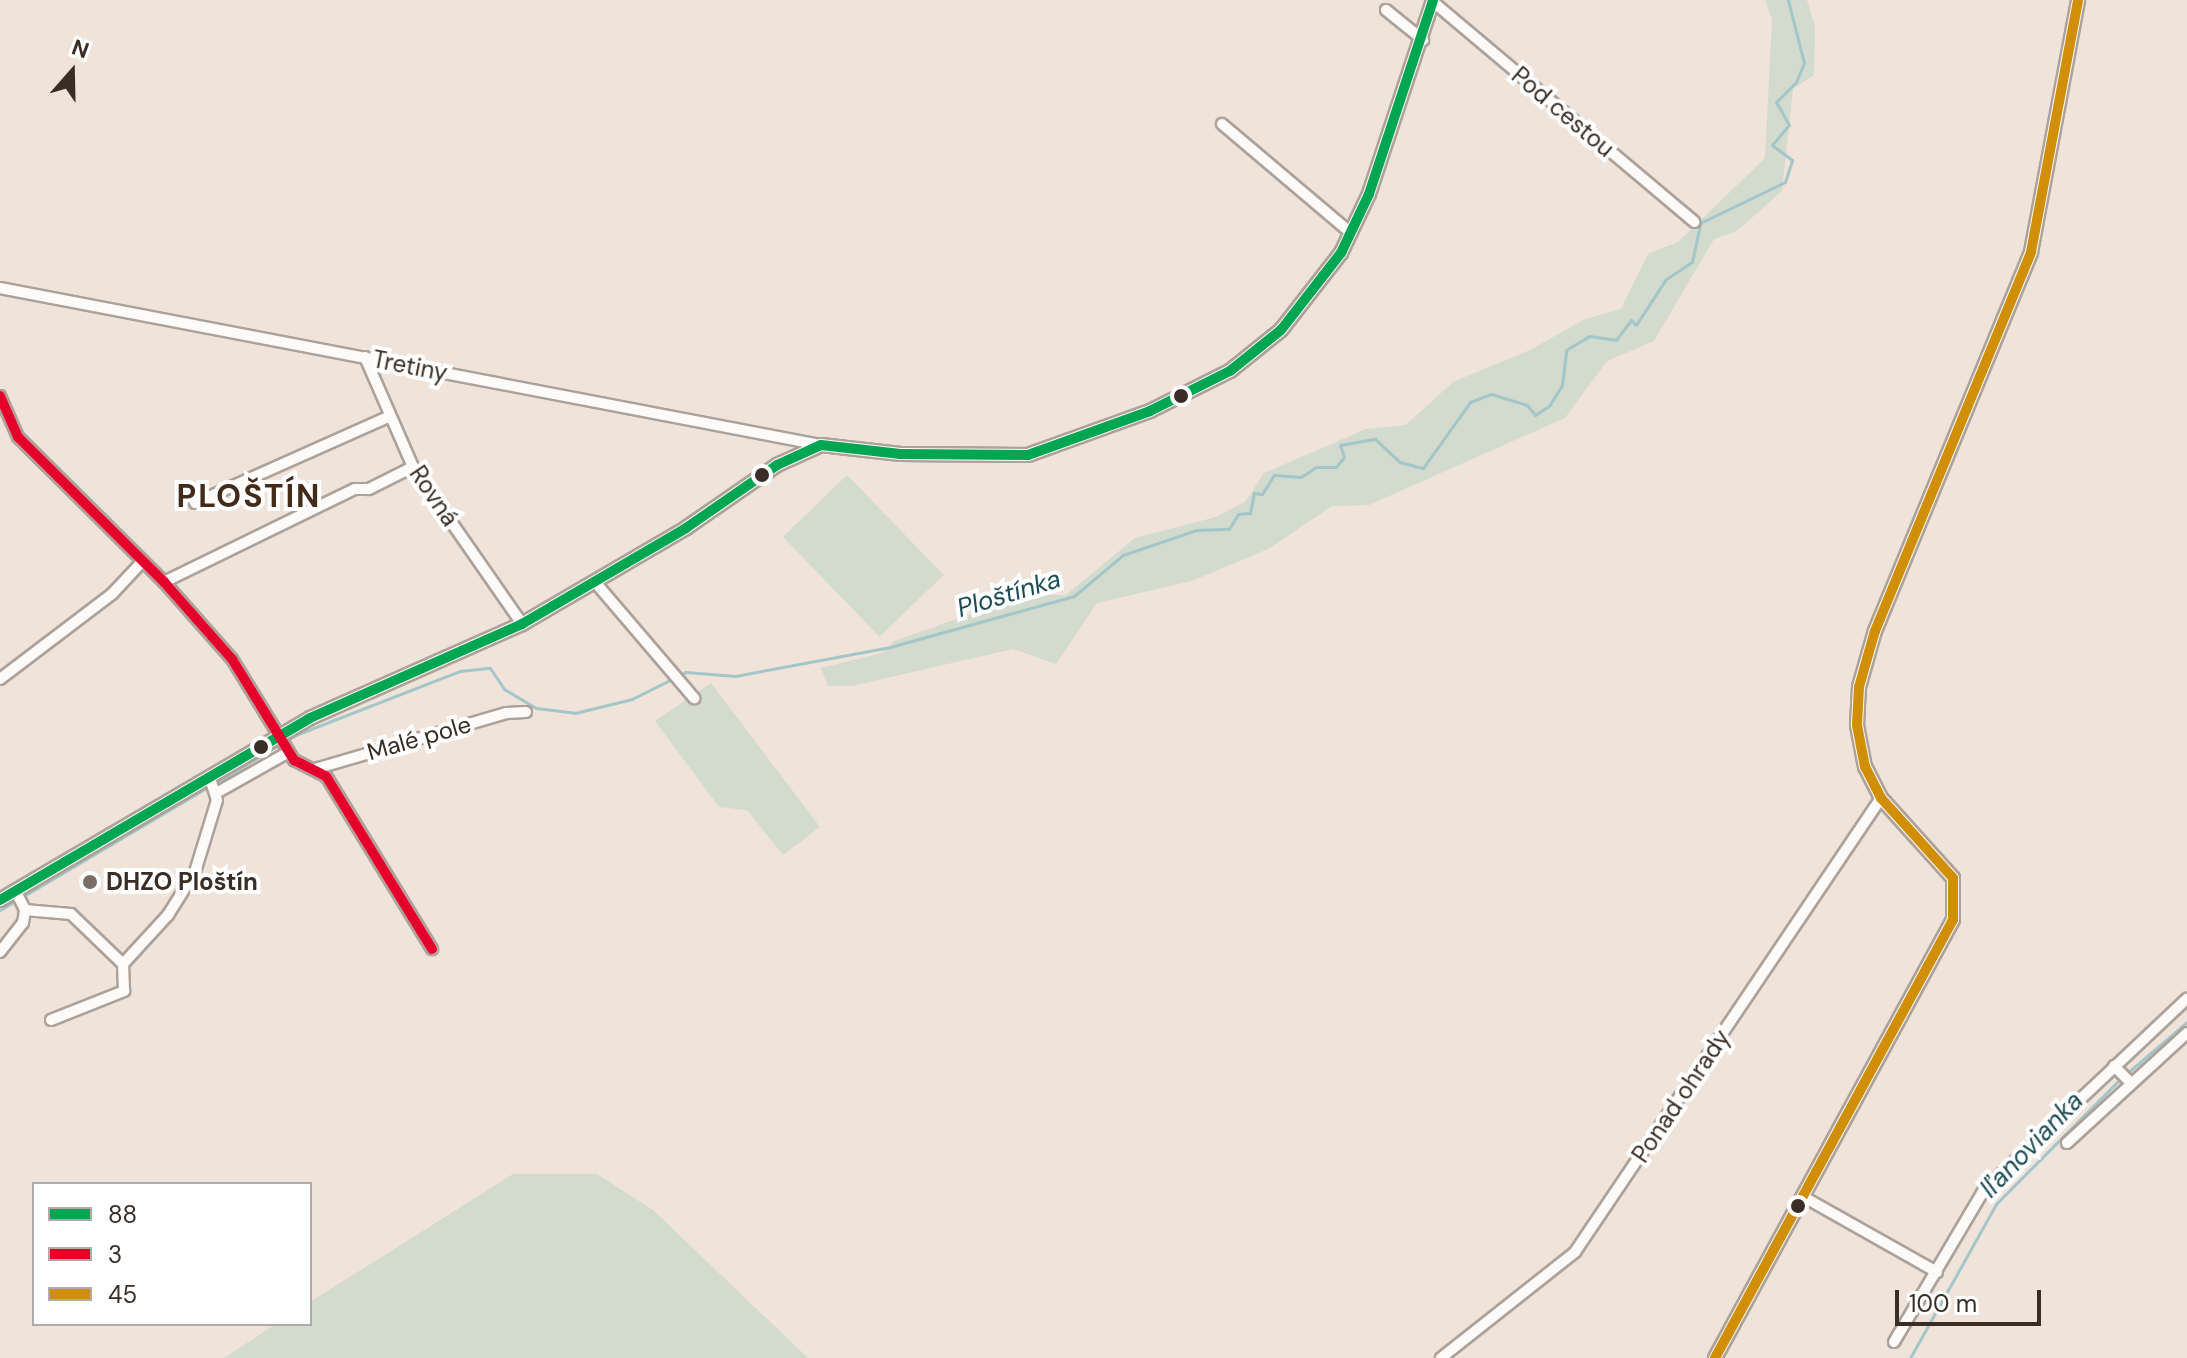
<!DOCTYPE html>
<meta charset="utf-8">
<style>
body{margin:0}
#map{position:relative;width:2187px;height:1358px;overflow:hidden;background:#f0e3da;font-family:"DM Sans",sans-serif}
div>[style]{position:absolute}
.green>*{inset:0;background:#d2dbcd;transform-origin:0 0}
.stream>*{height:3px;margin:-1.5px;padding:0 1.5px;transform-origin:1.5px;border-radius:1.5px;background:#a4c6c9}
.roads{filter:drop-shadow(2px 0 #ada29a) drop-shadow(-2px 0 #ada29a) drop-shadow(0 2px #ada29a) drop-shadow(0 -2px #ada29a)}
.minor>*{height:10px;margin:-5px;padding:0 5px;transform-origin:5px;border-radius:5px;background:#fdfbf9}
.tertiary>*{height:12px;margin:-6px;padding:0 6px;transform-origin:6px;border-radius:6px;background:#fdfbf9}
.bus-1>*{height:10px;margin:-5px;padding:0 5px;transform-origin:5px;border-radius:5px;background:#00a651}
.bus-2>*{height:10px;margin:-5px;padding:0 5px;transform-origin:5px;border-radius:5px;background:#e4002b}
.bus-3>*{height:10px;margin:-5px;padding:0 5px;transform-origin:5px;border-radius:5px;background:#d18e07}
.dots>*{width:22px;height:22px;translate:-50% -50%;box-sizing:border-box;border:4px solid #fff;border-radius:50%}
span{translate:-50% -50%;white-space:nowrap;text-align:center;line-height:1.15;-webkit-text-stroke:8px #fff;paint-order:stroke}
.street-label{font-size:24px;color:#392d25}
.poi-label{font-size:24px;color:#392d25;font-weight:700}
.left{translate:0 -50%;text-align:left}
.water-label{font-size:26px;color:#1d4d54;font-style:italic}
.district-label{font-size:32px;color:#432b1a;font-weight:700;letter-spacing:2px}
.legend{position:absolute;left:32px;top:1182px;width:280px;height:144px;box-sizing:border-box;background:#fff;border:2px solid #b0aba8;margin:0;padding:10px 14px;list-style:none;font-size:24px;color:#392d25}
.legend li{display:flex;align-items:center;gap:16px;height:40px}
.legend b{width:40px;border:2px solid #b0aba8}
.north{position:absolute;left:32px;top:32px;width:80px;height:80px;-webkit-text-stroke:6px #fff;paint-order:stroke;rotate:20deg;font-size:22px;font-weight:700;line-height:32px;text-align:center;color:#392d25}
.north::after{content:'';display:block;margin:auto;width:28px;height:36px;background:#392d25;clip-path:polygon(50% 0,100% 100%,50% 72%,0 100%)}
.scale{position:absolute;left:1895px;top:1290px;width:146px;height:36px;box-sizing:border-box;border:4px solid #392d25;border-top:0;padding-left:10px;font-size:24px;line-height:28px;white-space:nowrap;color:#392d25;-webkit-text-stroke:6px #fff;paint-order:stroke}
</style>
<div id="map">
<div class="green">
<i style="clip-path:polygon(1765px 0,1807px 0,1815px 27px,1814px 75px,1793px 89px,1782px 191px,1737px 231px,1714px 239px,1654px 341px,1607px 361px,1565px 418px,1369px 505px,1332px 506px,1268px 549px,1192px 581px,1097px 603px,1056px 664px,1013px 649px,852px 686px,828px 686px,821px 668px,882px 653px,894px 641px,1025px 595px,1066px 595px,1135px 538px,1216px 517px,1246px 501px,1264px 473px,1366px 429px,1406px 425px,1453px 382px,1530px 350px,1585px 319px,1621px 309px,1648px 254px,1678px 242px,1765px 158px,1772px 19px)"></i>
<i style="left:847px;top:475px;width:139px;height:89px;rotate:46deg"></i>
<i style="clip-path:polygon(711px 683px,820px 827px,783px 855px,747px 810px,719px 807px,655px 721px)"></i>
<i style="clip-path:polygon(513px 1174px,597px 1174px,653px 1210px,808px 1358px,224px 1358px,276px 1324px,310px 1324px,310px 1302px)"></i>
</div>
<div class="stream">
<i style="left:0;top:910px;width:346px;rotate:-30.6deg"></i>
<i style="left:298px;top:734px;width:174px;rotate:-21.3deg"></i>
<i style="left:460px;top:671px;width:30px;rotate:-6deg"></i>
<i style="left:490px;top:668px;width:25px;rotate:56deg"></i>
<i style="left:504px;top:689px;width:37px;rotate:31deg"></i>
<i style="left:536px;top:708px;width:39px;rotate:7deg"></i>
<i style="left:575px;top:713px;width:59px;rotate:-13.8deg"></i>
<i style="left:632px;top:699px;width:60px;rotate:-26.6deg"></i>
<i style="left:686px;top:672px;width:49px;rotate:4.7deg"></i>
<i style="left:735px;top:676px;width:158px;rotate:-10.6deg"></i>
<i style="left:890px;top:647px;width:191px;rotate:-15.5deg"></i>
<i style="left:1074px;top:596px;width:64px;rotate:-39.9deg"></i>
<i style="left:1123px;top:555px;width:77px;rotate:-18.9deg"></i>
<i style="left:1196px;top:530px;width:33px;rotate:-2deg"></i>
<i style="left:1229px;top:529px;width:17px;rotate:-59deg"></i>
<i style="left:1238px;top:514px;width:12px;rotate:-5deg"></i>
<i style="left:1250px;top:513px;width:20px;rotate:-79deg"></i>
<i style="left:1254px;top:493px;width:8px;rotate:7deg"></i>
<i style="left:1262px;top:494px;width:22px;rotate:-58deg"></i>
<i style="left:1274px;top:475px;width:27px;rotate:4deg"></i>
<i style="left:1301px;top:477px;width:18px;rotate:-34deg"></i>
<i style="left:1316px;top:467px;width:20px"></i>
<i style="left:1336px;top:467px;width:13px;rotate:-51deg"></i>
<i style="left:1344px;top:457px;width:13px;rotate:-108deg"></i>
<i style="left:1340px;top:445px;width:36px;rotate:-10deg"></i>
<i style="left:1375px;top:439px;width:34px;rotate:43deg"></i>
<i style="left:1400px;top:462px;width:24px;rotate:15deg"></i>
<i style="left:1423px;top:468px;width:81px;rotate:-54.5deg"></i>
<i style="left:1470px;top:402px;width:22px;rotate:-21deg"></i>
<i style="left:1491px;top:394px;width:38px;rotate:17deg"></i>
<i style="left:1527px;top:405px;width:13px;rotate:51deg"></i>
<i style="left:1535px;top:415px;width:17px;rotate:-33deg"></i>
<i style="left:1549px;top:406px;width:25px;rotate:-58deg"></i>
<i style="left:1562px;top:385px;width:35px;rotate:-83deg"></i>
<i style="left:1566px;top:350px;width:27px;rotate:-31deg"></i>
<i style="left:1589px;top:336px;width:27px;rotate:8deg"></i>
<i style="left:1616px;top:340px;width:25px;rotate:-53deg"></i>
<i style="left:1631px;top:320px;width:7px;rotate:45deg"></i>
<i style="left:1636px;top:325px;width:55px;rotate:-56.9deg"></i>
<i style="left:1666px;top:279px;width:31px;rotate:-33deg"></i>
<i style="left:1692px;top:262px;width:40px;rotate:-78deg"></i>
<i style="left:1700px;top:223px;width:94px;rotate:-25.8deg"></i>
<i style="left:1785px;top:182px;width:23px;rotate:-72deg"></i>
<i style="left:1792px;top:160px;width:25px;rotate:-143deg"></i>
<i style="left:1772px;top:145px;width:26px;rotate:-50deg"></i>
<i style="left:1789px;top:125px;width:26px;rotate:-119deg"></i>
<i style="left:1776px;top:102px;width:28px;rotate:-45deg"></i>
<i style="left:1796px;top:82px;width:21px;rotate:-67deg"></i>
<i style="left:1804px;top:63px;width:65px;rotate:-104.3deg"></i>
<i style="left:1910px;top:1358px;width:176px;rotate:-60.8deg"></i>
<i style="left:1996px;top:1204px;width:175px;rotate:-45.2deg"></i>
<i style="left:2119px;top:1080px;width:89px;rotate:-40.5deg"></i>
</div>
<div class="roads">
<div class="minor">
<i style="left:1432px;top:1px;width:343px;rotate:40.1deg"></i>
<i style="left:1386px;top:10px;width:48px;rotate:39deg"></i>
<i style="left:1222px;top:124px;width:169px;rotate:40.2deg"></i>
<i style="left:0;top:288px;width:836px;rotate:10.83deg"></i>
<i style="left:365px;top:357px;width:120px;rotate:66.4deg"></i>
<i style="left:413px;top:467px;width:191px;rotate:55.2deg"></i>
<i style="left:0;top:396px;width:45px;rotate:66.3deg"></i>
<i style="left:18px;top:437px;width:206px;rotate:44.8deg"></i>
<i style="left:164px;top:582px;width:103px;rotate:48.6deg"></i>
<i style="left:232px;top:659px;width:119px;rotate:58.5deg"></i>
<i style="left:294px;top:760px;width:36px;rotate:27deg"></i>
<i style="left:326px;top:776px;width:203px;rotate:58.5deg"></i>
<i style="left:195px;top:503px;width:211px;rotate:-24deg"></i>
<i style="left:164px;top:582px;width:212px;rotate:-26deg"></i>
<i style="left:355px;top:489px;width:14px"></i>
<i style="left:369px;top:489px;width:49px;rotate:-26.6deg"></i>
<i style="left:595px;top:582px;width:153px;rotate:49.5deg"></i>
<i style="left:0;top:679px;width:141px;rotate:-37.2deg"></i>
<i style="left:112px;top:594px;width:44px;rotate:-46.8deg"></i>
<i style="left:315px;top:769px;width:199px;rotate:-16.3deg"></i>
<i style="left:506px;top:713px;width:20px;rotate:-3deg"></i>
<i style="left:218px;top:792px;width:79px;rotate:-29.5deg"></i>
<i style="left:16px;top:892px;width:20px;rotate:63deg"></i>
<i style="left:25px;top:910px;width:46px;rotate:5deg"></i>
<i style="left:71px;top:914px;width:72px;rotate:43.9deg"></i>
<i style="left:0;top:952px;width:37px;rotate:-52deg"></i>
<i style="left:23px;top:923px;width:13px;rotate:-81deg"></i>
<i style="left:51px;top:1020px;width:79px;rotate:-21.7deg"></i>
<i style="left:124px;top:991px;width:27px;rotate:-92deg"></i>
<i style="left:123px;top:964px;width:67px;rotate:-47.4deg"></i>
<i style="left:168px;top:915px;width:51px;rotate:-57.9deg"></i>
<i style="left:195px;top:872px;width:75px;rotate:-73deg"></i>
<i style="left:217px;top:800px;width:25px;rotate:-108deg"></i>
<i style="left:2114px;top:1066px;width:24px;rotate:45deg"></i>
<i style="left:2067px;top:1143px;width:163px;rotate:-42.5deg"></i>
<i style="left:1802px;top:1196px;width:155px;rotate:29.4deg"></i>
<i style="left:1894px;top:1342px;width:177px;rotate:-59.4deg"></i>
<i style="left:1984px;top:1190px;width:279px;rotate:-43.3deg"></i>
<i style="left:1441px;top:1358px;width:171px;rotate:-38.3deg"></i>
<i style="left:1575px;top:1252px;width:547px;rotate:-56.02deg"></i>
</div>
<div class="tertiary">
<i style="left:0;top:900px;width:359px;rotate:-30.4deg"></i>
<i style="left:310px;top:718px;width:232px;rotate:-23.9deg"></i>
<i style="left:522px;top:624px;width:190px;rotate:-30.3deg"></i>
<i style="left:686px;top:528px;width:111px;rotate:-34.7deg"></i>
<i style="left:777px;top:465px;width:48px;rotate:-24.4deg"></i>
<i style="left:821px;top:445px;width:80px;rotate:6.5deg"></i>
<i style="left:900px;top:454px;width:128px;rotate:0.4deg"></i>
<i style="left:1028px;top:455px;width:130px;rotate:-19.8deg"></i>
<i style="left:1150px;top:411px;width:89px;rotate:-26.6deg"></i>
<i style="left:1230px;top:371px;width:65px;rotate:-38.8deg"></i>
<i style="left:1281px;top:330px;width:98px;rotate:-52.1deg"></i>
<i style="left:1341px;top:253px;width:65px;rotate:-64.6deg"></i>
<i style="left:1369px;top:194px;width:204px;rotate:-71.7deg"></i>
<i style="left:1715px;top:1358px;width:498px;rotate:-61.5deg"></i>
<i style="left:1953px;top:920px;width:42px;rotate:-90deg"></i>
<i style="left:1953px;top:878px;width:108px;rotate:-132deg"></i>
<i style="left:1881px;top:798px;width:35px;rotate:-117deg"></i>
<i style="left:1865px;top:767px;width:43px;rotate:-100.8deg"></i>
<i style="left:1857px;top:725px;width:38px;rotate:-87deg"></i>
<i style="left:1859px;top:687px;width:58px;rotate:-74.1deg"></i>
<i style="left:1875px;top:631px;width:410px;rotate:-67.6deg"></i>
<i style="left:2031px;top:252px;width:256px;rotate:-79.4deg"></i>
</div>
</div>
<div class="bus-1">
<i style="left:0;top:900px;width:359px;rotate:-30.4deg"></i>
<i style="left:310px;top:718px;width:232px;rotate:-23.9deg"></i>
<i style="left:522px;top:624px;width:190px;rotate:-30.3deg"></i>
<i style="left:686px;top:528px;width:111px;rotate:-34.7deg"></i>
<i style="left:777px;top:465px;width:48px;rotate:-24.4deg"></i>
<i style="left:821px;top:445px;width:80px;rotate:6.5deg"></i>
<i style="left:900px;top:454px;width:128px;rotate:0.4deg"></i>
<i style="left:1028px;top:455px;width:130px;rotate:-19.8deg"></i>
<i style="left:1150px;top:411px;width:89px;rotate:-26.6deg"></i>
<i style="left:1230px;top:371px;width:65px;rotate:-38.8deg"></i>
<i style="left:1281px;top:330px;width:98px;rotate:-52.1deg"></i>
<i style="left:1341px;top:253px;width:65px;rotate:-64.6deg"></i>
<i style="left:1369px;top:194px;width:204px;rotate:-71.7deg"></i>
</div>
<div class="bus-2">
<i style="left:0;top:396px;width:45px;rotate:66.3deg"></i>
<i style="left:18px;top:437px;width:206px;rotate:44.8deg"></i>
<i style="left:164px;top:582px;width:103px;rotate:48.6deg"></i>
<i style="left:232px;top:659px;width:119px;rotate:58.5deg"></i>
<i style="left:294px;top:760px;width:36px;rotate:27deg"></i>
<i style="left:326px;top:776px;width:203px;rotate:58.5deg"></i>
</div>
<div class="bus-3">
<i style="left:1715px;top:1358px;width:498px;rotate:-61.5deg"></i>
<i style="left:1953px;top:920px;width:42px;rotate:-90deg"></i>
<i style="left:1953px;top:878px;width:108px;rotate:-132deg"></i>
<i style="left:1881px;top:798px;width:35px;rotate:-117deg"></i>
<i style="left:1865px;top:767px;width:43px;rotate:-100.8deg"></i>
<i style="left:1857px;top:725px;width:38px;rotate:-87deg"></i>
<i style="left:1859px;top:687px;width:58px;rotate:-74.1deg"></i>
<i style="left:1875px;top:631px;width:410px;rotate:-67.6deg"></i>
<i style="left:2031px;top:252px;width:256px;rotate:-79.4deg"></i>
</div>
<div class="dots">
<i style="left:1181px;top:396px;background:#392d25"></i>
<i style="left:762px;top:475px;background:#392d25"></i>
<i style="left:261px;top:747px;background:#392d25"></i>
<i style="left:90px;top:882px;background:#796d64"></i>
<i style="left:1798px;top:1206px;background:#392d25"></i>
</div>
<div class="street-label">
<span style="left:1563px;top:112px;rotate:40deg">Pod cestou</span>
<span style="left:410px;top:366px;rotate:11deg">Tretiny</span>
<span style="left:434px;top:496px;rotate:56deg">Rovná</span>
<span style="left:419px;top:738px;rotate:-16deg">Malé pole</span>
<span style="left:1681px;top:1096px;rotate:-56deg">Ponad ohrady</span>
</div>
<div class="poi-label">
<span class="left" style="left:106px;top:882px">DHZO Ploštín</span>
</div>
<div class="water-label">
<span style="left:1009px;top:594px;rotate:-17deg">Ploštínka</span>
<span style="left:2032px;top:1145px;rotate:-46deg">Iľanovianka</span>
</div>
<div class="district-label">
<span style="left:249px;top:496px">PLOŠTÍN</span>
</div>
<ul class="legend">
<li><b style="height:10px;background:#00a651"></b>88</li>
<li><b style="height:10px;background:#e4002b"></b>3</li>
<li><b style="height:10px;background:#d18e07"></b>45</li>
</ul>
<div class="north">N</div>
<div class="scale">100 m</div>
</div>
